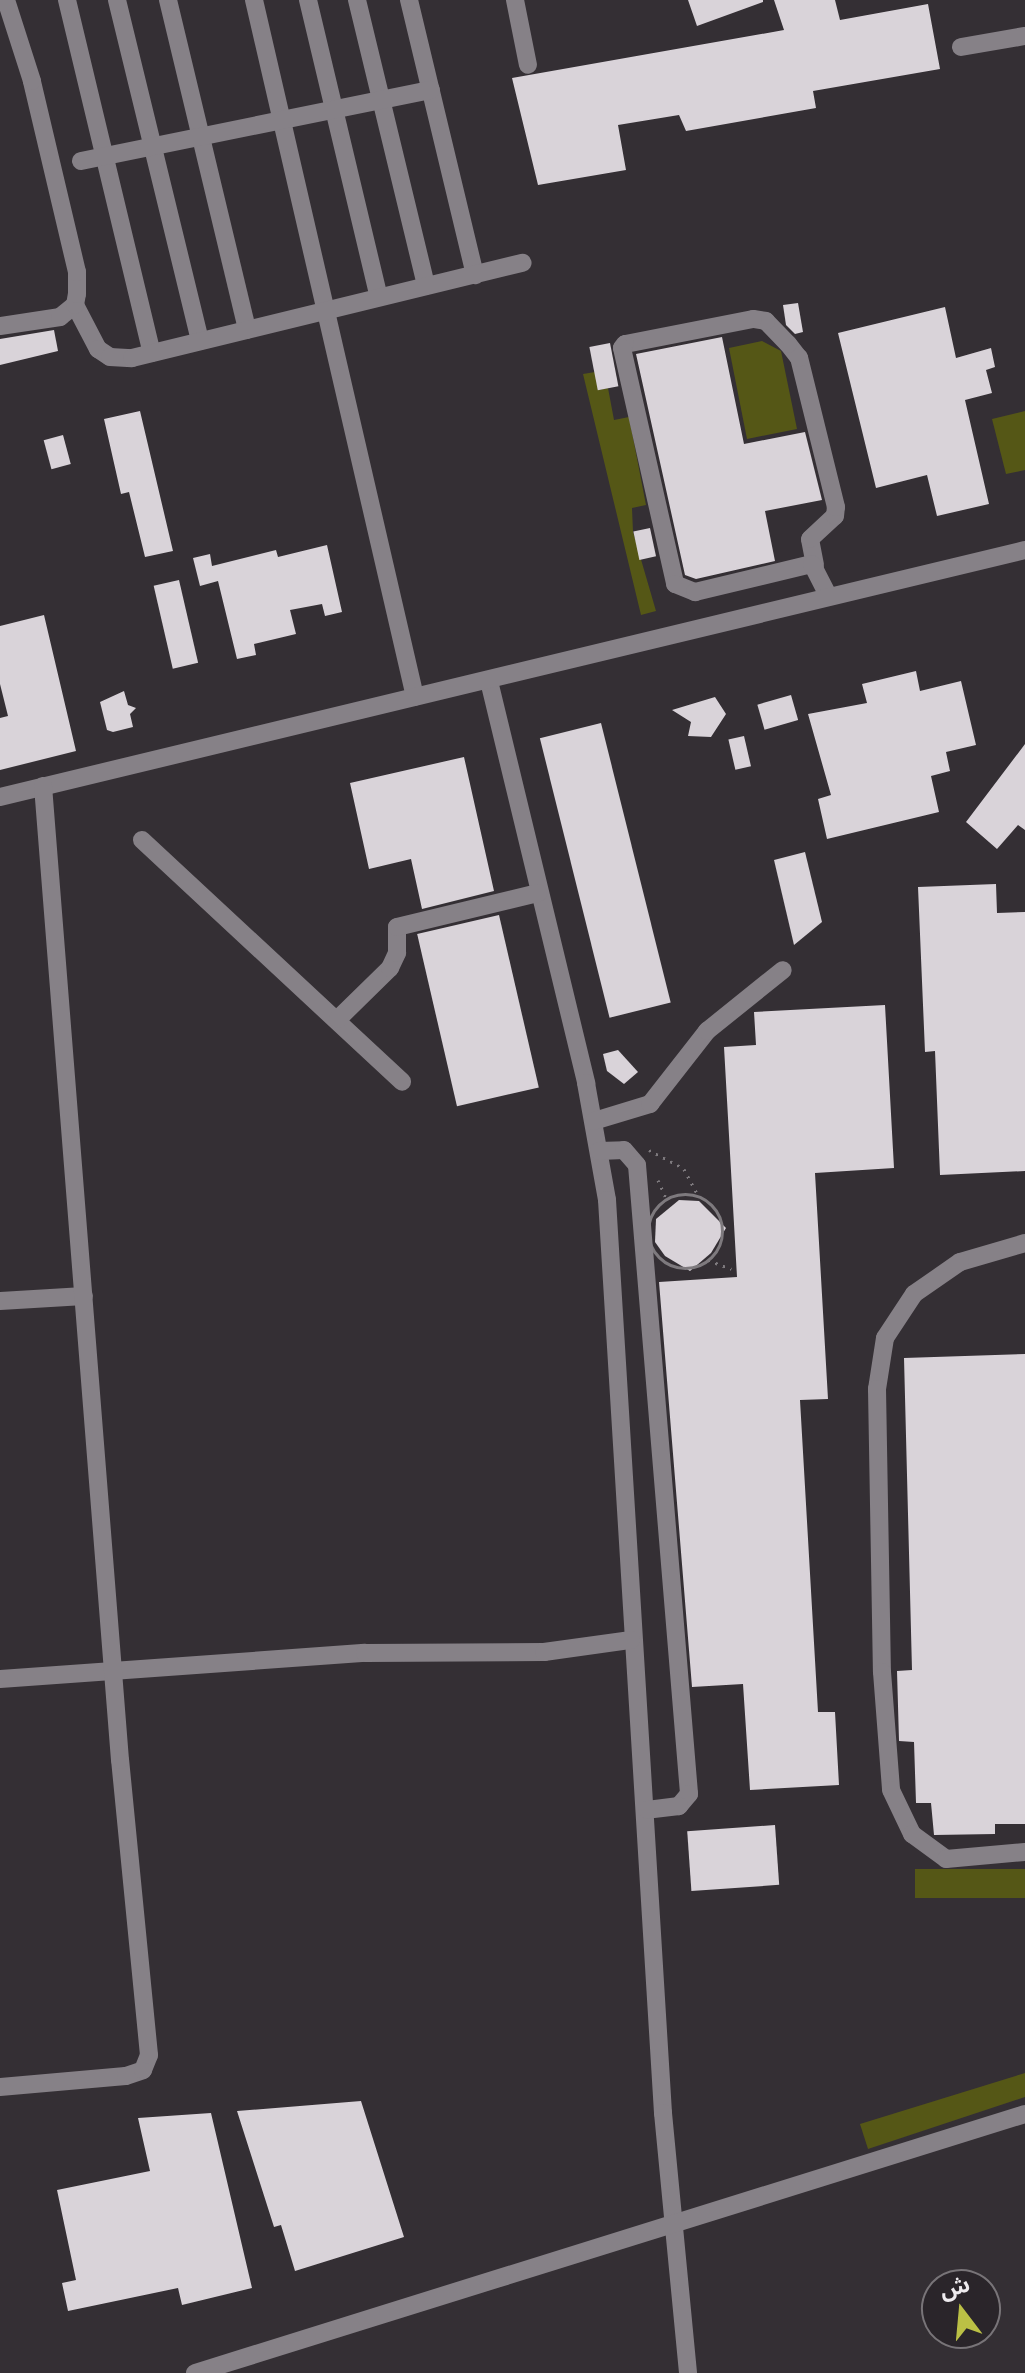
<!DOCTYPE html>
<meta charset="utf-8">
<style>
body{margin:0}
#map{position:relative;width:1025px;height:2373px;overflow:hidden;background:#342f34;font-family:"Varela Round","Noto Sans Arabic",sans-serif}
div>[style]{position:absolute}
.green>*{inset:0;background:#555716;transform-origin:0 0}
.building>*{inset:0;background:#d9d3d9;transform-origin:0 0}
.path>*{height:3px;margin-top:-1.5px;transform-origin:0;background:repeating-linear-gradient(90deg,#7e7a7e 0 2px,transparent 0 8px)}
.path>.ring{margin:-1.5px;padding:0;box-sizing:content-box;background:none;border:3px solid #7e7a7e;border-radius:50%}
.minor>*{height:18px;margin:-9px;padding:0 9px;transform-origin:9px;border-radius:9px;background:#868187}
span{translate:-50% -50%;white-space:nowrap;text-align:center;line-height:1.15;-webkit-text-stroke:8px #2a252a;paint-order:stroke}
.north{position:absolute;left:921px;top:2269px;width:80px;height:80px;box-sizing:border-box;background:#2a252a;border:2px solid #787478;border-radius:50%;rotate:344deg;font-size:22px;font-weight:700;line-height:32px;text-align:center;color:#eeebee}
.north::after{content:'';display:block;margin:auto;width:28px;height:36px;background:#bbc045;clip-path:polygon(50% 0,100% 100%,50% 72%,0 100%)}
</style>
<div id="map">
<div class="green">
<i style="clip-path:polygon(762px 341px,781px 351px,797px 429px,747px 439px,729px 348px)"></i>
<i style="clip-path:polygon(595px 372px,598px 390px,608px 388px,614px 420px,629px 417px,646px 505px,632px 508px,633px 532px,656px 611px,641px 615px,583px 374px)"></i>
<i style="clip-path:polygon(1025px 411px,1025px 470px,1006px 474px,992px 419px)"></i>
<i style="left:1025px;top:1869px;width:29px;height:110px;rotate:90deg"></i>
<i style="clip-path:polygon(1025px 2073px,1025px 2097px,868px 2149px,860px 2124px)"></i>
</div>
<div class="building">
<i style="clip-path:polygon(688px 0,763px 0,763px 2px,697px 26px)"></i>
<i style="clip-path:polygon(774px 0,835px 0,840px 20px,928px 4px,940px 69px,813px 91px,816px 108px,686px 131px,679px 115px,618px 125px,626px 170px,538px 185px,512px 78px,784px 30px)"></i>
<i style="clip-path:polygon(798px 303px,803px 332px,795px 334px,786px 325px,783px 305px)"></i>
<i style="clip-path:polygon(945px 307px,956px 358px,991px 348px,995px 367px,986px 370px,992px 393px,965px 400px,989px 504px,937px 516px,927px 475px,876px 488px,838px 333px)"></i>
<i style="clip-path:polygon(54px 330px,58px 351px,0 365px,0 339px)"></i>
<i style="clip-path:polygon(722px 337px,744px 444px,805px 432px,822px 500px,765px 511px,775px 561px,696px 579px,685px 575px,636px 354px)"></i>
<i style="left:610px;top:343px;width:44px;height:21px;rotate:79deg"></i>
<i style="clip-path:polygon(140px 411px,173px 551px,145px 557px,129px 492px,121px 494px,104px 419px)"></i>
<i style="left:63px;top:435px;width:30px;height:20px;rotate:75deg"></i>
<i style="left:650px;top:528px;width:29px;height:17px;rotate:78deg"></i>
<i style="clip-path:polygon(327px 545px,342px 612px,325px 616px,322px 604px,290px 610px,296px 634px,254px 644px,256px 655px,237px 659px,218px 581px,200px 586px,193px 558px,210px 554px,212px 566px,276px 550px,278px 557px)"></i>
<i style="left:179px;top:580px;width:85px;height:26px;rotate:77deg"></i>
<i style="clip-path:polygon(44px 615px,76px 751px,0 770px,0 718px,8px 716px,0 684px,0 626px)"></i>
<i style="clip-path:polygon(916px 671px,920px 691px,961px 681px,976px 745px,946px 752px,950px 771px,931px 776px,939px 812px,827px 839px,818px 799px,831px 795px,808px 714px,867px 703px,862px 684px)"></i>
<i style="clip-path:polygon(124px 691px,128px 705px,136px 708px,130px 714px,133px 727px,113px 732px,107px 730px,100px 702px)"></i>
<i style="left:791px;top:695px;width:26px;height:35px;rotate:74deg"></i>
<i style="clip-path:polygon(715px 697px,726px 714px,711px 737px,688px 736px,691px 722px,672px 710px)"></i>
<i style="left:601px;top:723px;width:288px;height:63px;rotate:76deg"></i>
<i style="left:744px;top:736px;width:31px;height:16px;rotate:77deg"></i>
<i style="clip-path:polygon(1025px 744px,1025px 830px,1018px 825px,997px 849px,966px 822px)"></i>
<i style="clip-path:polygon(464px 757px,494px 891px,422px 909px,411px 859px,369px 869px,350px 783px)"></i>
<i style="clip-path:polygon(805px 852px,822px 922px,794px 945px,774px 860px)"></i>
<i style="clip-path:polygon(996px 884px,997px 913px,1025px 912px,1025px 1171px,940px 1175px,935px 1051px,925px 1052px,918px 887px)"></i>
<i style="left:499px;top:915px;width:177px;height:84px;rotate:77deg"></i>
<i style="clip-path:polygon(885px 1005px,894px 1168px,815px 1173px,828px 1399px,800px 1400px,818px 1712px,835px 1712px,839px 1785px,750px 1790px,743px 1684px,692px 1687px,659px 1282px,737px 1277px,724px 1047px,756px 1045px,754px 1012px)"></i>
<i style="clip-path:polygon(618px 1050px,638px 1072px,624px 1084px,607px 1071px,603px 1054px)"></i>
<i style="clip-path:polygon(679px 1200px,699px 1201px,726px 1228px,711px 1253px,690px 1271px,665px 1256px,655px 1242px,656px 1219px)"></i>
<i style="clip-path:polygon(1025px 1354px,1025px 1824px,995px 1824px,995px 1834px,934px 1835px,931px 1803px,916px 1803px,914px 1742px,899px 1741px,897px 1671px,912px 1670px,904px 1358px)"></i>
<i style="left:775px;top:1825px;width:60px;height:88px;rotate:86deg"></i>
<i style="clip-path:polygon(361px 2101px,404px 2237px,295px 2271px,281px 2225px,274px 2227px,237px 2111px)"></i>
<i style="clip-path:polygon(211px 2113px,252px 2288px,182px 2305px,178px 2288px,68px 2311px,62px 2283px,76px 2280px,57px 2190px,150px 2171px,138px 2118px)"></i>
</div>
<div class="path">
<i style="left:649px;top:1150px;width:40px;rotate:28deg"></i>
<i style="left:684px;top:1169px;width:32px;rotate:62deg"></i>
<i style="left:658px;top:1180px;width:20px;rotate:66deg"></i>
<i class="ring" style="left:648px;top:1194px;width:71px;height:71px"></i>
<i style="left:708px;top:1260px;width:25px;rotate:21deg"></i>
</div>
<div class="minor">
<i style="left:67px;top:0;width:363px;rotate:76.5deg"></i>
<i style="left:117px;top:0;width:351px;rotate:76.3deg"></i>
<i style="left:168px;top:0;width:339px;rotate:76.5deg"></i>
<i style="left:254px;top:0;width:715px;rotate:76.99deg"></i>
<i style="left:308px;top:0;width:305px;rotate:76.6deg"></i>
<i style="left:357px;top:0;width:294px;rotate:76.4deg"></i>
<i style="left:409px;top:0;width:283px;rotate:76.5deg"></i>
<i style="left:515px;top:0;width:66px;rotate:78.7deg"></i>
<i style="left:961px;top:47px;width:65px;rotate:-9.8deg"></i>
<i style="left:81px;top:161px;width:357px;rotate:-11.5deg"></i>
<i style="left:75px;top:305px;width:50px;rotate:62.4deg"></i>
<i style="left:98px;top:349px;width:14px;rotate:34deg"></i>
<i style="left:110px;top:357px;width:22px;rotate:3deg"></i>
<i style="left:132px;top:358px;width:402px;rotate:-13.7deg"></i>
<i style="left:0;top:326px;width:61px;rotate:-8.5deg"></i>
<i style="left:60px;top:317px;width:19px;rotate:-39deg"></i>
<i style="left:75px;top:305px;width:11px;rotate:-80deg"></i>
<i style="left:77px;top:294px;width:22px;rotate:-90deg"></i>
<i style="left:77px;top:272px;width:196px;rotate:-103.3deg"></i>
<i style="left:32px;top:81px;width:85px;rotate:-107.8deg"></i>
<i style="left:815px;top:565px;width:26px;rotate:-101deg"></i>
<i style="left:810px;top:539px;width:34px;rotate:-43deg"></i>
<i style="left:835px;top:516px;width:9px;rotate:-84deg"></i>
<i style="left:836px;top:507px;width:154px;rotate:-103.9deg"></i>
<i style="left:799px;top:358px;width:18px;rotate:-128deg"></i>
<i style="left:788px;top:344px;width:32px;rotate:-134deg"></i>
<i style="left:766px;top:321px;width:13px;rotate:-171deg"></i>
<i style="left:753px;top:319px;width:130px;rotate:168.9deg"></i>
<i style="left:625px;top:344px;width:5px;rotate:127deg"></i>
<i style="left:622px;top:348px;width:242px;rotate:77.3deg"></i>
<i style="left:675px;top:584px;width:22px;rotate:22deg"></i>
<i style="left:695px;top:592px;width:120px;rotate:-13.5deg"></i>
<i style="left:812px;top:564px;width:35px;rotate:63deg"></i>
<i style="left:489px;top:681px;width:414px;rotate:76.4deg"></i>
<i style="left:586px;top:1083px;width:119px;rotate:79.8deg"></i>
<i style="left:607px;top:1200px;width:915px;rotate:86.49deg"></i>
<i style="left:663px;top:2113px;width:261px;rotate:84.5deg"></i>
<i style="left:0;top:797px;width:1054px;rotate:-13.55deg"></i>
<i style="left:142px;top:840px;width:355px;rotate:42.9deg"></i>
<i style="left:338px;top:1019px;width:73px;rotate:-44.4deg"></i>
<i style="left:390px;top:968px;width:17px;rotate:-65deg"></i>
<i style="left:397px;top:953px;width:26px;rotate:-90deg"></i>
<i style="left:397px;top:927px;width:145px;rotate:-13.6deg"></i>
<i style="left:594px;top:1121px;width:59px;rotate:-16.9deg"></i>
<i style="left:650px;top:1104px;width:93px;rotate:-52deg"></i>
<i style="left:707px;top:1031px;width:97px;rotate:-38.8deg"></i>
<i style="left:599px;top:1151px;width:25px;rotate:-2deg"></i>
<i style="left:624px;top:1150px;width:20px;rotate:49deg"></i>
<i style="left:637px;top:1165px;width:631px;rotate:85.27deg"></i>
<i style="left:689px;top:1794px;width:16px;rotate:130deg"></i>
<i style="left:679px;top:1806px;width:32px;rotate:173deg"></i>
<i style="left:1025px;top:1243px;width:68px;rotate:163.7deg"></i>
<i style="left:960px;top:1262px;width:56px;rotate:145.2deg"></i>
<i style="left:914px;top:1294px;width:53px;rotate:123.4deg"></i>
<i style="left:885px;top:1338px;width:52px;rotate:98.9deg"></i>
<i style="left:877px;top:1389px;width:283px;rotate:89deg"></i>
<i style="left:882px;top:1672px;width:118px;rotate:85.6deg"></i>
<i style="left:891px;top:1790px;width:49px;rotate:64.5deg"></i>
<i style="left:912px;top:1834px;width:42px;rotate:36.3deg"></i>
<i style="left:946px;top:1859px;width:79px;rotate:-5.1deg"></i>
<i style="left:0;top:1301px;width:84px;rotate:-3.4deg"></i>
<i style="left:0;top:1679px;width:366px;rotate:-4.1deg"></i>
<i style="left:365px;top:1653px;width:179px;rotate:-0.3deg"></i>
<i style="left:544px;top:1652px;width:88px;rotate:-7.9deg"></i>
<i style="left:0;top:2087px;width:126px;rotate:-5deg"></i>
<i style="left:126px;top:2076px;width:18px;rotate:-19deg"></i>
<i style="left:143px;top:2070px;width:16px;rotate:-68deg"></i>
<i style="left:149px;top:2055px;width:296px;rotate:-95.6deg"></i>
<i style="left:120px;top:1760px;width:977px;rotate:-94.52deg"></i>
<i style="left:195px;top:2373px;width:869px;rotate:-17.33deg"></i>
</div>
<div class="north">ش</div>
</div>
